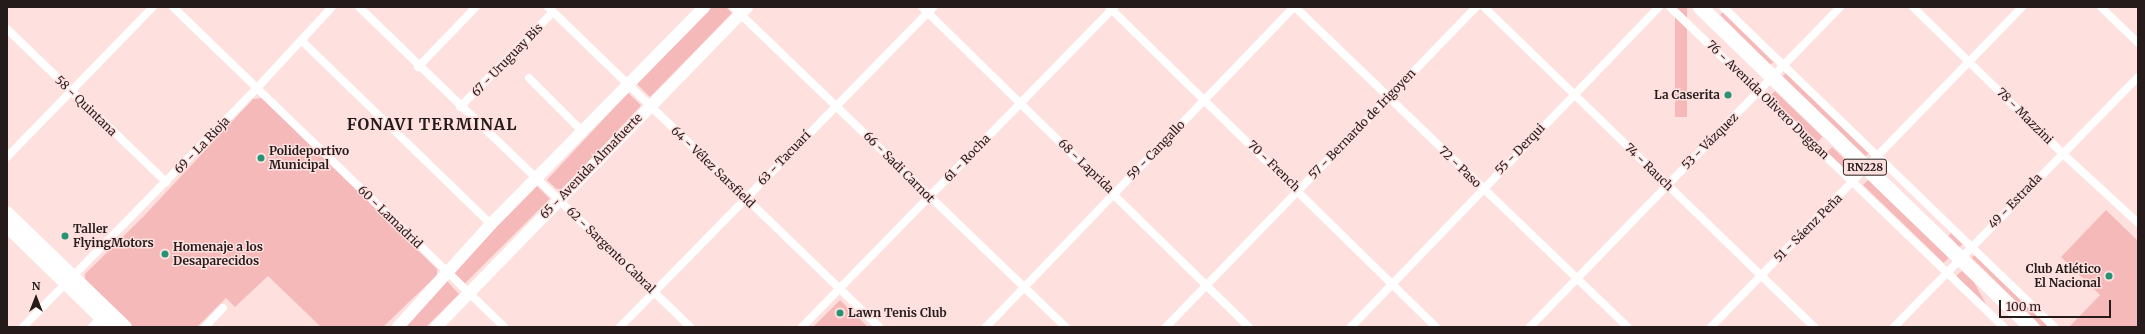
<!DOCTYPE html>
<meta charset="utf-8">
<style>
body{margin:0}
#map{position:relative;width:2145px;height:334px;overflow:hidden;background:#fee0df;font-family:Merriweather,serif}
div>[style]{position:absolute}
.green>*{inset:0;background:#f6b9b9;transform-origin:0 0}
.street>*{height:8px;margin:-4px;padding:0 4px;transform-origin:4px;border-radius:4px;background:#fff}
.secondary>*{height:12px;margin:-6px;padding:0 6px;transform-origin:6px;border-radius:6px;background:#fff}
.highway>*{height:15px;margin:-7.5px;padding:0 7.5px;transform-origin:7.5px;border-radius:7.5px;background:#fff}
.dots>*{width:11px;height:11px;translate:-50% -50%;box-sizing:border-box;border:2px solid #fee0df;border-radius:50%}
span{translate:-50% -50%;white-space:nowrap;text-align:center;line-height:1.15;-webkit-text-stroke:3px #fee0df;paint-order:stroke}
.shield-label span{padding:1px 3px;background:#fee0df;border:1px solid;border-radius:3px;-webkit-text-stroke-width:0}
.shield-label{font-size:11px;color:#261b1b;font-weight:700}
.street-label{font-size:12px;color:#261b1b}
.poi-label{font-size:12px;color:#261b1b;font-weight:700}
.right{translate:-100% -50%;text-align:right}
.left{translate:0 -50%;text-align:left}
.district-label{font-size:16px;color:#261b1b;font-weight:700;letter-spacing:1px}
.frame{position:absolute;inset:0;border:8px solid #261b1b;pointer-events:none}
.north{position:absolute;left:16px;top:278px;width:40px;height:40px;-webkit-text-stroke:3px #fee0df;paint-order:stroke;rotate:0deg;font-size:11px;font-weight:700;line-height:16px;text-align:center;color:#261b1b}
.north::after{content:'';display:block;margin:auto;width:14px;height:18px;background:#261b1b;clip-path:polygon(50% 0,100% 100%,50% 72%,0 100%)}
.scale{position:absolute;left:1999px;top:300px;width:112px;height:18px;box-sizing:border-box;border:2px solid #261b1b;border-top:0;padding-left:5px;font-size:12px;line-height:14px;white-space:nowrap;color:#261b1b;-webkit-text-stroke:3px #fee0df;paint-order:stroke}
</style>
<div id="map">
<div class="green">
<i style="clip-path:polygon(712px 7px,726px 7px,732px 13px,650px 97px,637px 84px)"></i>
<i style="left:1675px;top:7px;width:12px;height:110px"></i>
<i style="left:1723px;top:12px;width:71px;height:4px;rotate:45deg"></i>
<i style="left:1786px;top:73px;width:115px;height:5px;rotate:44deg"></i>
<i style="left:1775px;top:91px;width:66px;height:7px;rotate:44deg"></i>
<i style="left:628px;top:93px;width:18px;height:119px;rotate:43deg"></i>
<i style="clip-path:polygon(262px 98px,437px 269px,437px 275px,383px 327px,321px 327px,268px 276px,235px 307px,226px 298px,197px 327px,133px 327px,85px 280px,85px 274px,143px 217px,253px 99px)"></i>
<i style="left:1832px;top:147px;width:30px;height:7px;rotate:44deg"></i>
<i style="left:1868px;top:180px;width:112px;height:7px;rotate:44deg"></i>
<i style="left:537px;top:186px;width:18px;height:120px;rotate:45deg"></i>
<i style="clip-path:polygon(2106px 210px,2138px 241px,2138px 327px,2069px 327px,2100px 295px,2061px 257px)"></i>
<i style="left:1951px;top:233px;width:16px;height:4px;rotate:45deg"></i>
<i style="clip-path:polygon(1975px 254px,2050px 327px,2042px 327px,1972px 258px)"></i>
<i style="clip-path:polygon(1962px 271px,1974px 282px,1987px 306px,1956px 276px)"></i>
<i style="clip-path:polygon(447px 281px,459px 294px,426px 327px,400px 327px)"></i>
<i style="clip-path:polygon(840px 300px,868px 327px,813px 327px)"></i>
</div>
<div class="street">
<i style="left:173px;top:7px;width:460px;rotate:44deg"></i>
<i style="left:359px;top:7px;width:460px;rotate:44deg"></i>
<i style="left:548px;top:7px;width:460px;rotate:44deg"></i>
<i style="left:733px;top:7px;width:461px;rotate:43.9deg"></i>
<i style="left:922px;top:7px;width:458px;rotate:44.4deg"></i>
<i style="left:1109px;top:7px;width:458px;rotate:44.4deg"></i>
<i style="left:1295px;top:7px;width:461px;rotate:43.9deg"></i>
<i style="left:1484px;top:7px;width:460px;rotate:44.1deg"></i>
<i style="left:1670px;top:7px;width:463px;rotate:43.8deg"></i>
<i style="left:1723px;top:7px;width:460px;rotate:44deg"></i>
<i style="left:1913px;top:7px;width:209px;rotate:44.4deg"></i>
<i style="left:2062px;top:153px;width:103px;rotate:42.6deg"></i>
<i style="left:2101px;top:7px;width:52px;rotate:44.2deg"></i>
<i style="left:7px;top:29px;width:221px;rotate:43.9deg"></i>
<i style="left:302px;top:41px;width:263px;rotate:44.1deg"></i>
<i style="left:418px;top:67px;width:83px;rotate:-46deg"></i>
<i style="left:529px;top:78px;width:75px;rotate:45deg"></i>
<i style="left:460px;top:107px;width:133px;rotate:-45.6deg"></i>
<i style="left:7px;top:157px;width:209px;rotate:-45.8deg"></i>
<i style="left:23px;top:327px;width:334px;rotate:-45.6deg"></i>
<i style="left:257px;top:88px;width:110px;rotate:-47.2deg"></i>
<i style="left:92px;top:327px;width:13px;rotate:-45deg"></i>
<i style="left:205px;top:327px;width:26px;rotate:-47deg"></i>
<i style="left:620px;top:327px;width:448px;rotate:-45.6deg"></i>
<i style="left:802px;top:327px;width:447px;rotate:-45.7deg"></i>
<i style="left:986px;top:327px;width:444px;rotate:-46.1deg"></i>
<i style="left:1166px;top:327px;width:446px;rotate:-45.9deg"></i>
<i style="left:1351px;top:327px;width:444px;rotate:-46.1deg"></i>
<i style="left:1530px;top:327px;width:446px;rotate:-45.9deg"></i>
<i style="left:1711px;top:327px;width:446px;rotate:-45.8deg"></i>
<i style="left:1894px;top:327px;width:349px;rotate:-45.7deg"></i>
</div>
<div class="secondary">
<i style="left:7px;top:212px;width:165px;rotate:44deg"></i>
<i style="left:7px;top:227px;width:144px;rotate:44.2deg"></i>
<i style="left:398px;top:327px;width:139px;rotate:-47.9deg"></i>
<i style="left:491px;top:224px;width:304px;rotate:-45.5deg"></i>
<i style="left:436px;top:327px;width:446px;rotate:-45.8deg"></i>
</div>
<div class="highway">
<i style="left:1700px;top:7px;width:460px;rotate:44deg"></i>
</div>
<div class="dots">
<i style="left:1728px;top:95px;background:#269373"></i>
<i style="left:261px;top:158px;background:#269373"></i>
<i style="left:65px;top:236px;background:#269373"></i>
<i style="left:165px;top:254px;background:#269373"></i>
<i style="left:2109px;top:276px;background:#269373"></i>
<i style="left:840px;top:313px;background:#269373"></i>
</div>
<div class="shield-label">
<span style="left:1865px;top:167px">RN228</span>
</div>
<div class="street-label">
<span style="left:507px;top:60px;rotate:-46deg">67 - Uruguay Bis</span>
<span style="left:1768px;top:100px;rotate:44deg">76 - Avenida Olivero Duggan</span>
<span style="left:86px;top:106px;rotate:44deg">58 - Quintana</span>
<span style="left:2025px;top:116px;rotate:45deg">78 - Mazzini</span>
<span style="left:1362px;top:124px;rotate:-46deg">57 - Bernardo de Irigoyen</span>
<span style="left:1710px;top:141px;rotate:-45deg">53 - Vázquez</span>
<span style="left:202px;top:145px;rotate:-46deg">69 - La Rioja</span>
<span style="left:1520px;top:149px;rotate:-46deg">55 - Derqui</span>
<span style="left:1156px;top:150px;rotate:-46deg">59 - Cangallo</span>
<span style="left:784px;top:158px;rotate:-46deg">63 - Tacuarí</span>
<span style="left:967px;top:158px;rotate:-46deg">61 - Rocha</span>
<span style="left:591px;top:166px;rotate:-46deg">65 - Avenida Almafuerte</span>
<span style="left:1086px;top:166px;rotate:44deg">68 - Laprida</span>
<span style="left:1274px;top:166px;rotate:44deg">70 - French</span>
<span style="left:713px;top:167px;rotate:44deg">64 - Vélez Sarsfield</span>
<span style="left:899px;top:167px;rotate:45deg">66 - Sadi Carnot</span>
<span style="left:1460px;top:167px;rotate:44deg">72 - Paso</span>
<span style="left:1649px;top:167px;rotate:44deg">74 - Rauch</span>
<span style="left:2015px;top:201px;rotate:-46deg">49 - Estrada</span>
<span style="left:390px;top:217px;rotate:44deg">60 - Lamadrid</span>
<span style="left:1808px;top:228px;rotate:-45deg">51 - Sáenz Peña</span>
<span style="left:611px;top:250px;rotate:44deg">62 - Sargento Cabral</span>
</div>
<div class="poi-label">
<span class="right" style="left:1720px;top:95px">La Caserita</span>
<span class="left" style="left:269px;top:158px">Polideportivo<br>Municipal</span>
<span class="left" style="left:73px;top:236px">Taller<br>FlyingMotors</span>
<span class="left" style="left:173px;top:254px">Homenaje a los<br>Desaparecidos</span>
<span class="right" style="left:2101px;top:276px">Club Atlético<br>El Nacional</span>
<span class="left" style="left:848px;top:313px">Lawn Tenis Club</span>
</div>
<div class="district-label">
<span style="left:432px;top:124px">FONAVI TERMINAL</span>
</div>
<div class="frame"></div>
<div class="north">N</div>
<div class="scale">100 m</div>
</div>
